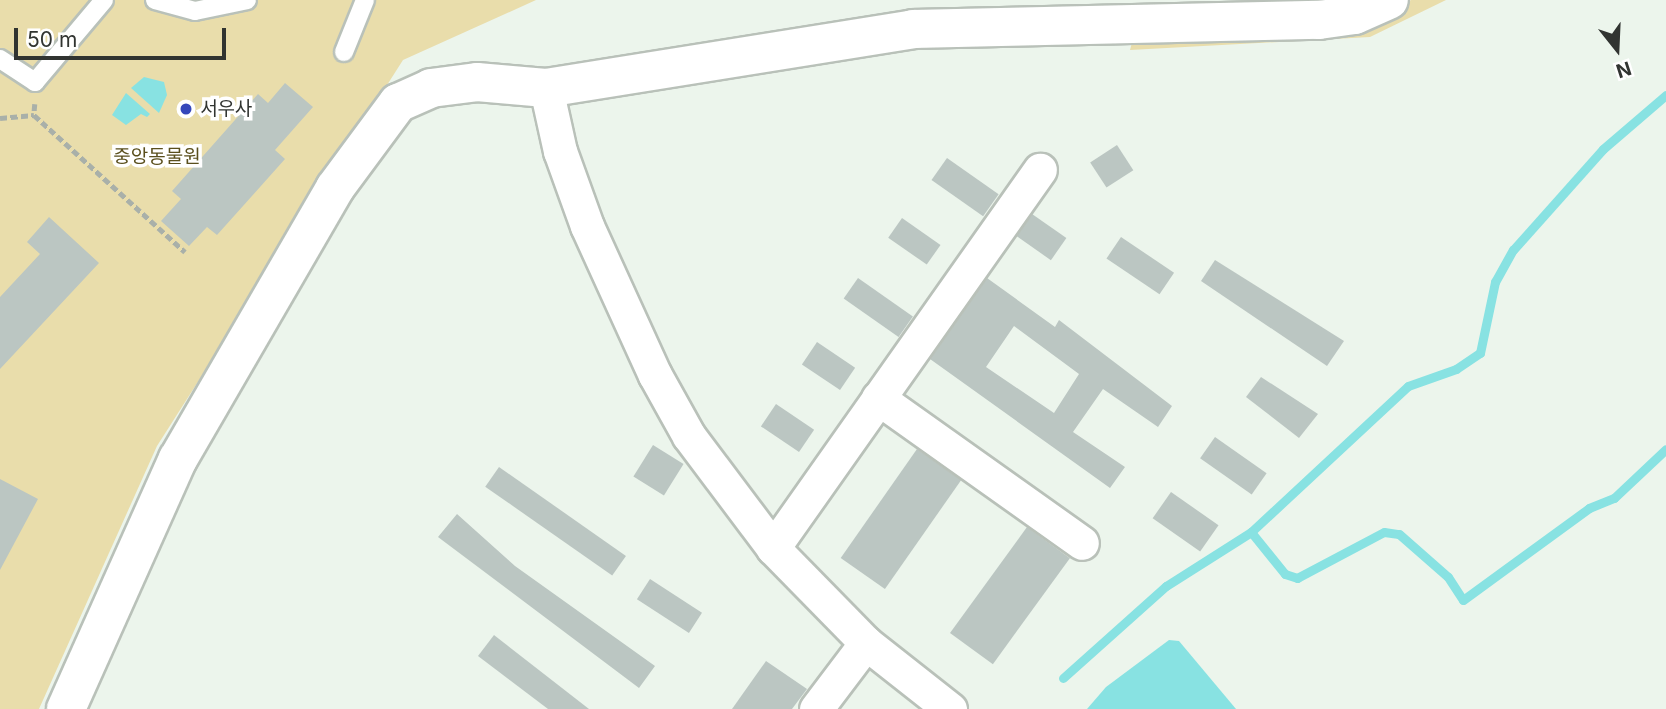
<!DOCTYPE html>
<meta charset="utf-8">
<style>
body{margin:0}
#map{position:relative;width:1666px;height:709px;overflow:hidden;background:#ecf5ec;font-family:Inter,"Noto Sans KR",sans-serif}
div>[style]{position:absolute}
.green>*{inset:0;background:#e9ddab}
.water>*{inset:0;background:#88e2e2}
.stream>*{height:9px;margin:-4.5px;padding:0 4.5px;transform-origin:4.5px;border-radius:4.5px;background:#88e2e2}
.building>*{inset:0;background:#bbc6c2;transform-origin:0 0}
.path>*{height:4.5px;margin-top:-2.25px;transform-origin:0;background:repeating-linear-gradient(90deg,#a9b0a9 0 7px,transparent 0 10.5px)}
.roads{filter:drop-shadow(2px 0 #b9c1b9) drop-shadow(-2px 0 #b9c1b9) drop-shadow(0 2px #b9c1b9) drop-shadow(0 -2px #b9c1b9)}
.service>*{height:18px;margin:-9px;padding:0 9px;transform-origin:9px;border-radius:9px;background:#fff}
.minor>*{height:33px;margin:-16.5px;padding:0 16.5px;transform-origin:16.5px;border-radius:16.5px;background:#fff}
.tertiary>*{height:38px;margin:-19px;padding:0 19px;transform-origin:19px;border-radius:19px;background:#fff}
.dots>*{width:19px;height:19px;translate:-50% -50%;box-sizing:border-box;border:4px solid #fff;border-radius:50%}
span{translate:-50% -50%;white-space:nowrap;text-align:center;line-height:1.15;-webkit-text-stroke:7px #fff;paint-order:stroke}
.poi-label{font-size:19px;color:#313431}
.left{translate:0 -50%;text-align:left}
.park-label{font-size:19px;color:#5a4f1d}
.north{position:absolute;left:1582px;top:14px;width:70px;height:70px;-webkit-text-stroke:5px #fff;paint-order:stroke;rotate:162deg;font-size:19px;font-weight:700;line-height:28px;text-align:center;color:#313431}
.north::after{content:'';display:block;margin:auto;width:24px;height:32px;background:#313431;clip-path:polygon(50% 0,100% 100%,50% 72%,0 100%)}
.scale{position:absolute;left:14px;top:28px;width:212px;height:32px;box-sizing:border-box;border:4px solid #313431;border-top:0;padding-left:9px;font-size:21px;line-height:24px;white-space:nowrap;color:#313431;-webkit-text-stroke:5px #fff;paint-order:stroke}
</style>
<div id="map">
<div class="green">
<i style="clip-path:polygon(0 0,536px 0,403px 60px,157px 446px,39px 709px,0 709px)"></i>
<i style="clip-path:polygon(1411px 0,1446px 0,1370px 37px,1130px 50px,1135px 32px,1399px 7px)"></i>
</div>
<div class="water">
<i style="clip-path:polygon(144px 77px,164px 82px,167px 95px,159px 113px,131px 88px)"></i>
<i style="clip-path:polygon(126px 93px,150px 114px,147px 117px,141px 114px,126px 125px,112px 115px)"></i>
<i style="clip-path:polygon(1169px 640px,1179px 641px,1236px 709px,1087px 709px,1106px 687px)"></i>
</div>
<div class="stream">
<i style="left:1251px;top:532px;width:214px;rotate:-42.9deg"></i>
<i style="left:1408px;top:386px;width:51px;rotate:-19.5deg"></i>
<i style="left:1456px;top:369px;width:29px;rotate:-34deg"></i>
<i style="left:1480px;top:353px;width:73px;rotate:-78.1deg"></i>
<i style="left:1495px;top:282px;width:37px;rotate:-61deg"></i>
<i style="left:1513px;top:250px;width:135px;rotate:-48.3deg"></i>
<i style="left:1603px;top:149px;width:83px;rotate:-40.6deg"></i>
<i style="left:1063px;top:678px;width:138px;rotate:-41.8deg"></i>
<i style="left:1166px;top:586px;width:101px;rotate:-32.4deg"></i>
<i style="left:1251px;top:532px;width:54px;rotate:51deg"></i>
<i style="left:1285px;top:574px;width:13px;rotate:18deg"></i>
<i style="left:1297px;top:578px;width:98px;rotate:-27.9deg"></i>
<i style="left:1384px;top:532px;width:15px;rotate:8deg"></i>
<i style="left:1399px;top:534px;width:65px;rotate:41.3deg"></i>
<i style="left:1448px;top:577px;width:27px;rotate:57deg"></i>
<i style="left:1463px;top:600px;width:156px;rotate:-36.1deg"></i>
<i style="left:1589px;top:508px;width:27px;rotate:-22deg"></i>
<i style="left:1614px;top:498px;width:71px;rotate:-43.3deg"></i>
</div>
<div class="building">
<i style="clip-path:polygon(285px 83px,313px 107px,275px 150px,285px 159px,217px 235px,207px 227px,189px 246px,161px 221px,181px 199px,172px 191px,258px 94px,268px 103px)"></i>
<i style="left:1117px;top:145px;width:30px;height:32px;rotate:57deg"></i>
<i style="left:947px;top:158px;width:63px;height:27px;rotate:35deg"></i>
<i style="left:1032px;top:214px;width:42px;height:27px;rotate:35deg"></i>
<i style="clip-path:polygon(49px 217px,99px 263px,0 369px,0 297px,40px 254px,27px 242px)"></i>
<i style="left:902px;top:218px;width:47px;height:24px;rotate:35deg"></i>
<i style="left:1121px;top:237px;width:64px;height:26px;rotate:34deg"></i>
<i style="clip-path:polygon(1215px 260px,1344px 341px,1327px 366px,1201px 281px)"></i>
<i style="left:858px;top:278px;width:67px;height:25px;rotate:35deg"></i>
<i style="clip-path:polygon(evenodd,987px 278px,1055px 327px,1059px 320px,1172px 406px,1158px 427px,1103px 389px,1073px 432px,1125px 467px,1110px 488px,930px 359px,987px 278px,1014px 326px,1079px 374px,1054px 413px,986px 367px,1014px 326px)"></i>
<i style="left:817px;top:342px;width:46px;height:27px;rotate:34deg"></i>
<i style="clip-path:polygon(1261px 377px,1318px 414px,1299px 438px,1246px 397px)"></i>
<i style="left:776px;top:404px;width:46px;height:27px;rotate:34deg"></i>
<i style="left:1215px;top:437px;width:63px;height:26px;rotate:35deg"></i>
<i style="left:653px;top:445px;width:36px;height:37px;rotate:32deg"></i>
<i style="left:917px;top:449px;width:54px;height:133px;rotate:35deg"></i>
<i style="left:499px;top:467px;width:155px;height:24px;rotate:35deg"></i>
<i style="clip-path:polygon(0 479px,38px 499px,0 570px)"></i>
<i style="left:1171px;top:492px;width:58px;height:32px;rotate:35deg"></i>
<i style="clip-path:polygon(457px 514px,515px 566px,655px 666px,639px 688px,438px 537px)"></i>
<i style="left:1027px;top:527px;width:53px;height:131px;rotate:36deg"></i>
<i style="left:650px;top:579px;width:62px;height:24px;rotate:33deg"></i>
<i style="clip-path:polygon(494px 635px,589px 709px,548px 709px,478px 656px)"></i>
<i style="clip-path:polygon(766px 661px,807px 689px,792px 709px,732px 709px)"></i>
</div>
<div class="path">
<i style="left:35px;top:104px;width:11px;rotate:95deg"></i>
<i style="left:34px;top:115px;width:204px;rotate:42.2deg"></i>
<i style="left:0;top:118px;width:34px;rotate:-5deg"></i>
</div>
<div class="roads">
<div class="service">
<i style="left:155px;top:0;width:41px;rotate:15.4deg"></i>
<i style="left:195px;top:11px;width:53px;rotate:-11.9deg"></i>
<i style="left:344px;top:52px;width:56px;rotate:-68deg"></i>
<i style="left:0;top:59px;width:42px;rotate:33.3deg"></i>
<i style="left:35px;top:82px;width:107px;rotate:-49.9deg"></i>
</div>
<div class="minor">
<i style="left:546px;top:88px;width:65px;rotate:77.5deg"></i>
<i style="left:560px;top:151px;width:80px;rotate:70.2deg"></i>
<i style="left:587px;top:226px;width:164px;rotate:65.5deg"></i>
<i style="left:655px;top:375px;width:70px;rotate:60.9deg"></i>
<i style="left:689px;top:436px;width:140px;rotate:53.1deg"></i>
<i style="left:773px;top:548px;width:133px;rotate:45.6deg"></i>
<i style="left:866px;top:643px;width:107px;rotate:38.2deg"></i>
<i style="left:878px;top:398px;width:250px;rotate:35.4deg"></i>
<i style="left:773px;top:548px;width:463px;rotate:-54.8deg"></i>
<i style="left:816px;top:709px;width:83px;rotate:-52.9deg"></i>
</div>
<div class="tertiary">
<i style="left:66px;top:709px;width:274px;rotate:-65.9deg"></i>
<i style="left:178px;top:459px;width:313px;rotate:-59.9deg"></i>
<i style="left:335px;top:188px;width:106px;rotate:-53.5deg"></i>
<i style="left:398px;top:103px;width:36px;rotate:-24deg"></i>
<i style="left:431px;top:88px;width:46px;rotate:-7.4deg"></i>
<i style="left:477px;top:82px;width:69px;rotate:5deg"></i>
<i style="left:546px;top:88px;width:372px;rotate:-9.1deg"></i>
<i style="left:913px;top:29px;width:406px;rotate:-1.3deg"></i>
<i style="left:1319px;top:20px;width:36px;rotate:-8deg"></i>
<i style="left:1355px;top:15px;width:37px;rotate:-24deg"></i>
</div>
</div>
<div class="dots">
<i style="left:186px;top:109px;background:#3547ba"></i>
</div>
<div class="poi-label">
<span class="left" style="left:200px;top:109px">서우사</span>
</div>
<div class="park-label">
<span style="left:157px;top:157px">중앙동물원</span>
</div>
<div class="north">N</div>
<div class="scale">50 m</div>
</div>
